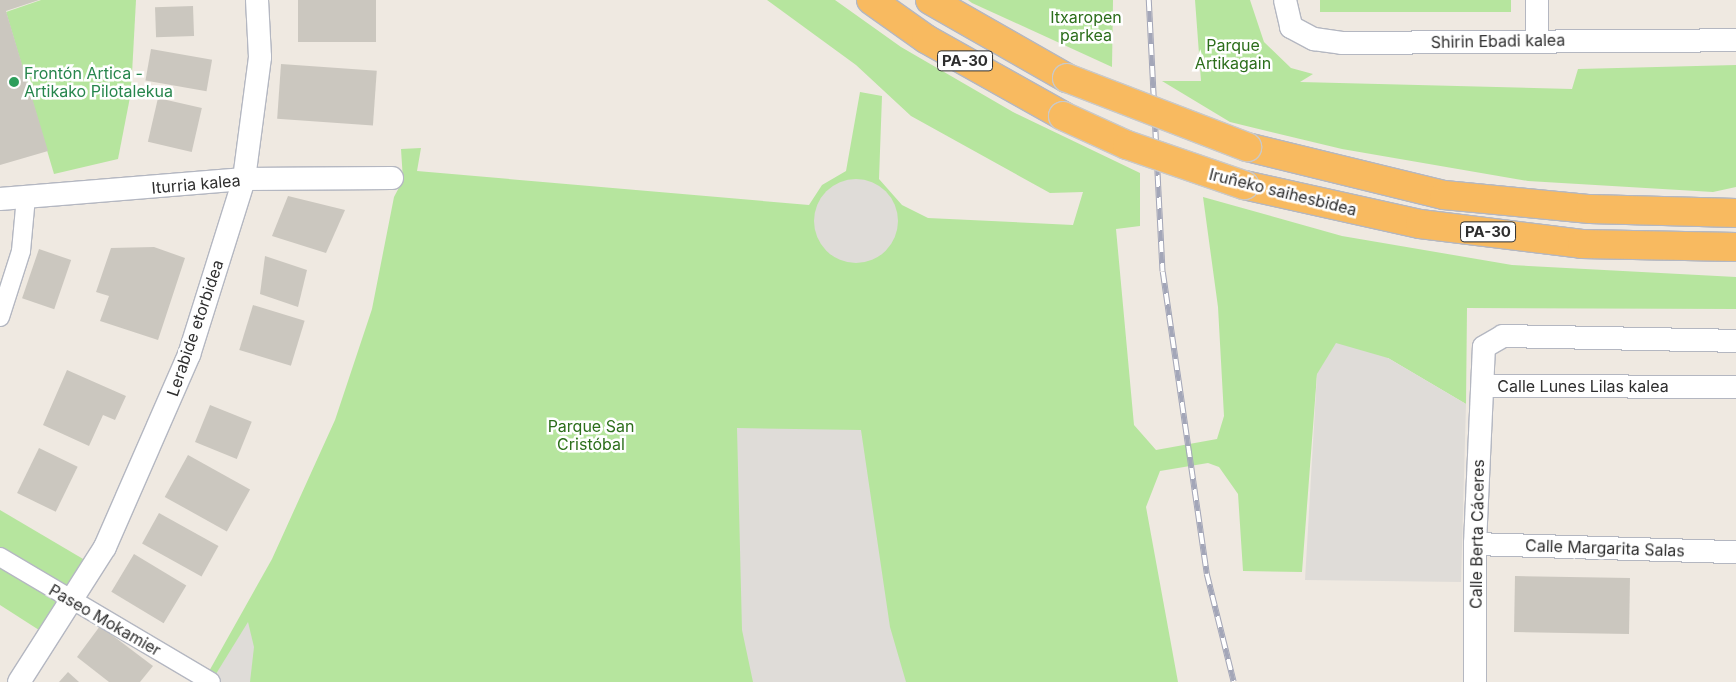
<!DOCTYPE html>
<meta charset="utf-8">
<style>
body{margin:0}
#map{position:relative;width:1736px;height:682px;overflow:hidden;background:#efe9e1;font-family:Inter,sans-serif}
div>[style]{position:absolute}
.green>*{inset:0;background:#b6e59e;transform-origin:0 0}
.plaza>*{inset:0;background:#dfdcd8}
.round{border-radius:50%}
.building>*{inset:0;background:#cbc7bf;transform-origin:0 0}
.roads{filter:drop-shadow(1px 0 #b4b7c1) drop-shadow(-1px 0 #b4b7c1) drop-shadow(0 1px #b4b7c1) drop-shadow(0 -1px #b4b7c1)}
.pedestrian>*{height:18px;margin:-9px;padding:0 9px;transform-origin:9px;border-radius:9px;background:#fff}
.minor>*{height:22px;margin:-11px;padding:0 11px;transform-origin:11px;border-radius:11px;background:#fff}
.trunk>*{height:28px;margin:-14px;padding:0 14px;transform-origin:14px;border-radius:14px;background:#f8ba60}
.rail>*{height:5.5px;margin-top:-2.75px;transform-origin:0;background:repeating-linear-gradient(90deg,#fff 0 11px,#a3a6b8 0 22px);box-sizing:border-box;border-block:1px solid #a3a6b8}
.bridges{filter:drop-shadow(1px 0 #c9c9c9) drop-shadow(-1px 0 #c9c9c9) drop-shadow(0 1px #c9c9c9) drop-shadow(0 -1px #c9c9c9)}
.trunk-bridge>*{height:28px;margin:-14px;padding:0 14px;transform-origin:14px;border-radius:14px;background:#f8ba60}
.dots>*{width:14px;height:14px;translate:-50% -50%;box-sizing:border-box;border:2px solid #fff;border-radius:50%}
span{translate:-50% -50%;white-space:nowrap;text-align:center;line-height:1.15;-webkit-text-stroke:5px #fff;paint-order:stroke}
.shield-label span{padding:1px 4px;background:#fff;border:1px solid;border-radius:4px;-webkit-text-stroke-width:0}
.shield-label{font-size:15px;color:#2e2e2e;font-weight:700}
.park-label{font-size:16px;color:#2c6e1b}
.street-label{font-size:16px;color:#2e2e2e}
.leisure-label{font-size:16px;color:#27864d}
.left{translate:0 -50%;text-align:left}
</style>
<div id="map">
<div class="green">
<i style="clip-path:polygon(41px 0,136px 0,131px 92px,118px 159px,54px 174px,6px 12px)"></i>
<i style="clip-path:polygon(767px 0,835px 0,901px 47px,1013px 112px,1140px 173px,1140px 226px,1116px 229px,1134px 425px,1156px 450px,1217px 439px,1224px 416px,1218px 307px,1203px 197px,1342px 236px,1512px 265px,1736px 277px,1736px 309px,1467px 308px,1466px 404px,1388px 358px,1317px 374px,1302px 572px,1243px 571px,1238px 494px,1219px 467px,1208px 463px,1160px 471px,1146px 507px,1178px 682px,203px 682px,272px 559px,335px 420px,372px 309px,394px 197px,403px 180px,401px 149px,421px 148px,417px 171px,809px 205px,822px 185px,846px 171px,860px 92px,882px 96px,879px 179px,902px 205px,928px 218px,1073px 225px,1083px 192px,1050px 193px,911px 116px,856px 65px)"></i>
<i style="clip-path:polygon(968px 0,1113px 0,1112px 67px,972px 3px)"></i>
<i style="clip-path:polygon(1195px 0,1250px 0,1264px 42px,1291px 68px,1313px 74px,1300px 82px,1572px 89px,1578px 69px,1736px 65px,1736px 187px,1713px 192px,1528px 181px,1342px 149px,1230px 122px,1162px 81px,1201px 81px)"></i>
<i style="left:1320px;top:0;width:191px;height:12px"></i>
<i style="clip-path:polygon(0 510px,95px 566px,39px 630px,0 605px)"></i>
</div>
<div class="plaza">
<i class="round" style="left:814px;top:179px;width:84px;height:84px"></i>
<i style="clip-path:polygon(1336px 343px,1388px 358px,1466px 404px,1461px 582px,1305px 580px,1317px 374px)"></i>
<i style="clip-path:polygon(737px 428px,861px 430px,890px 627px,906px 682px,753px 682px,742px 630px)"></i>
<i style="clip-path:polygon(248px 622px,254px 647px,250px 682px,211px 682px)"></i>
</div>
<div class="building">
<i style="clip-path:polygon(0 0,39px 0,6px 11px,48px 151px,0 165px)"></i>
<i style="left:298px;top:0;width:78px;height:42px"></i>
<i style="left:193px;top:6px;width:30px;height:38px;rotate:88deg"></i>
<i style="left:151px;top:49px;width:62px;height:32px;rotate:10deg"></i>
<i style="left:281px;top:64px;width:96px;height:55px;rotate:4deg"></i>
<i style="left:158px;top:98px;width:45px;height:45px;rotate:13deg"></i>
<i style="clip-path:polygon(288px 196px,345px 210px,326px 253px,272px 236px)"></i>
<i style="clip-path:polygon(154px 247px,185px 258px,158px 340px,100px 321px,109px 296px,96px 292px,111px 248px)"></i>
<i style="left:39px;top:249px;width:34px;height:52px;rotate:19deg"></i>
<i style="clip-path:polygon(265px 256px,307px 270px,298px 307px,260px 294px)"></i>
<i style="left:253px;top:305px;width:54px;height:47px;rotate:17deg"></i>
<i style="clip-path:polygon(67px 370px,126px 396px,115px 420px,103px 415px,89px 446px,43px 425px)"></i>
<i style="left:210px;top:405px;width:45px;height:40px;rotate:22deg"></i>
<i style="left:39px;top:448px;width:43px;height:50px;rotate:26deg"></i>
<i style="left:188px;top:455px;width:71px;height:48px;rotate:29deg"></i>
<i style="left:159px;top:513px;width:68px;height:35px;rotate:29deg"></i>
<i style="left:134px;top:554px;width:61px;height:44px;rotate:31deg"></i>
<i style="left:1515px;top:576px;width:115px;height:56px;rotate:1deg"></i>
<i style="clip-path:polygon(100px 626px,153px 666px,140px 682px,109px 682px,77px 657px)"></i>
<i style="clip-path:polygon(68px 672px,79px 682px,59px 682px)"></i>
</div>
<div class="roads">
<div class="pedestrian">
<i style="left:0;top:317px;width:69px;rotate:-72.3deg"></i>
<i style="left:21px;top:251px;width:54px;rotate:-84.7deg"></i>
<i style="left:0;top:557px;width:245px;rotate:30.6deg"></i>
</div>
<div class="minor">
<i style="left:1285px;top:0;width:28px;rotate:77deg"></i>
<i style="left:1291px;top:27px;width:26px;rotate:28deg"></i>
<i style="left:1314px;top:39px;width:28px;rotate:8deg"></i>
<i style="left:1342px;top:43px;width:394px;rotate:-0.4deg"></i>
<i style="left:1537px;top:0;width:41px;rotate:90deg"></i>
<i style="left:0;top:199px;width:245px;rotate:-4.7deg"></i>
<i style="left:244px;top:179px;width:148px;rotate:-0.4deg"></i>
<i style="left:1483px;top:386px;width:253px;rotate:0.2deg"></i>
<i style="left:1475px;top:544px;width:261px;rotate:1.8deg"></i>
<i style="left:19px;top:682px;width:160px;rotate:-57.5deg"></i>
<i style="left:105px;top:547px;width:210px;rotate:-66.4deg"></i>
<i style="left:189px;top:355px;width:184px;rotate:-72.6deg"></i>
<i style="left:244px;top:179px;width:123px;rotate:-82.5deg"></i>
<i style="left:260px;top:57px;width:57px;rotate:-93deg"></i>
<i style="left:1475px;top:682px;width:138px;rotate:-90deg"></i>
<i style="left:1475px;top:544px;width:197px;rotate:-87.4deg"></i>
<i style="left:1484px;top:347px;width:22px;rotate:-30deg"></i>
<i style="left:1503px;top:336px;width:233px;rotate:1.2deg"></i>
</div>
<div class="trunk">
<i style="left:871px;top:0;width:67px;rotate:35.3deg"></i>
<i style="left:926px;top:39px;width:157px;rotate:29.3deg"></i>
<i style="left:930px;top:0;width:158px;rotate:29.7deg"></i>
<i style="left:1247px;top:147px;width:203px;rotate:13.7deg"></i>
<i style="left:1444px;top:195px;width:147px;rotate:5.5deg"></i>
<i style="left:1590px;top:209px;width:146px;rotate:1.6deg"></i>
<i style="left:1244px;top:185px;width:180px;rotate:12.5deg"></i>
<i style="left:1420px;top:224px;width:163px;rotate:7deg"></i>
<i style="left:1582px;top:244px;width:154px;rotate:1.1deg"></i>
</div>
</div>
<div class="rail">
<i style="left:1149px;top:0;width:272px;rotate:87.1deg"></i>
<i style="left:1163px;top:272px;width:305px;rotate:81.7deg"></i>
<i style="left:1207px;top:574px;width:111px;rotate:76deg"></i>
</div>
<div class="bridges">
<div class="trunk-bridge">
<i style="left:1067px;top:78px;width:193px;rotate:21deg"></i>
<i style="left:1063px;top:116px;width:70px;rotate:24.4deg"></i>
<i style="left:1127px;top:145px;width:124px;rotate:18.9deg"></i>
</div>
</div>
<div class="dots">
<i style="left:14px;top:82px;background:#2e9e5b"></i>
</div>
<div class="shield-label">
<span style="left:965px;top:61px">PA-30</span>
<span style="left:1488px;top:232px">PA-30</span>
</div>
<div class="park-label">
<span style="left:1086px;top:26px">Itxaropen<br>parkea</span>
<span style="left:1233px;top:54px">Parque<br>Artikagain</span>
<span style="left:591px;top:435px">Parque San<br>Cristóbal</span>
</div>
<div class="street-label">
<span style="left:1498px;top:41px;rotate:-1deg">Shirin Ebadi kalea</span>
<span style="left:196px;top:184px;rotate:-5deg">Iturria kalea</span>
<span style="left:1283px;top:192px;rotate:14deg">Iruñeko saihesbidea</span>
<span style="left:195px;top:328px;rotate:-71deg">Lerabide etorbidea</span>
<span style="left:1583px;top:386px">Calle Lunes Lilas kalea</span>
<span style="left:1477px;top:534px;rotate:-89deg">Calle Berta Cáceres</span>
<span style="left:1605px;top:548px;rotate:2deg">Calle Margarita Salas</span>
<span style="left:105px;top:620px;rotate:30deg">Paseo Mokamier</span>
</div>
<div class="leisure-label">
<span class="left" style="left:24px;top:82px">Frontón Artica -<br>Artikako Pilotalekua</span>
</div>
</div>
